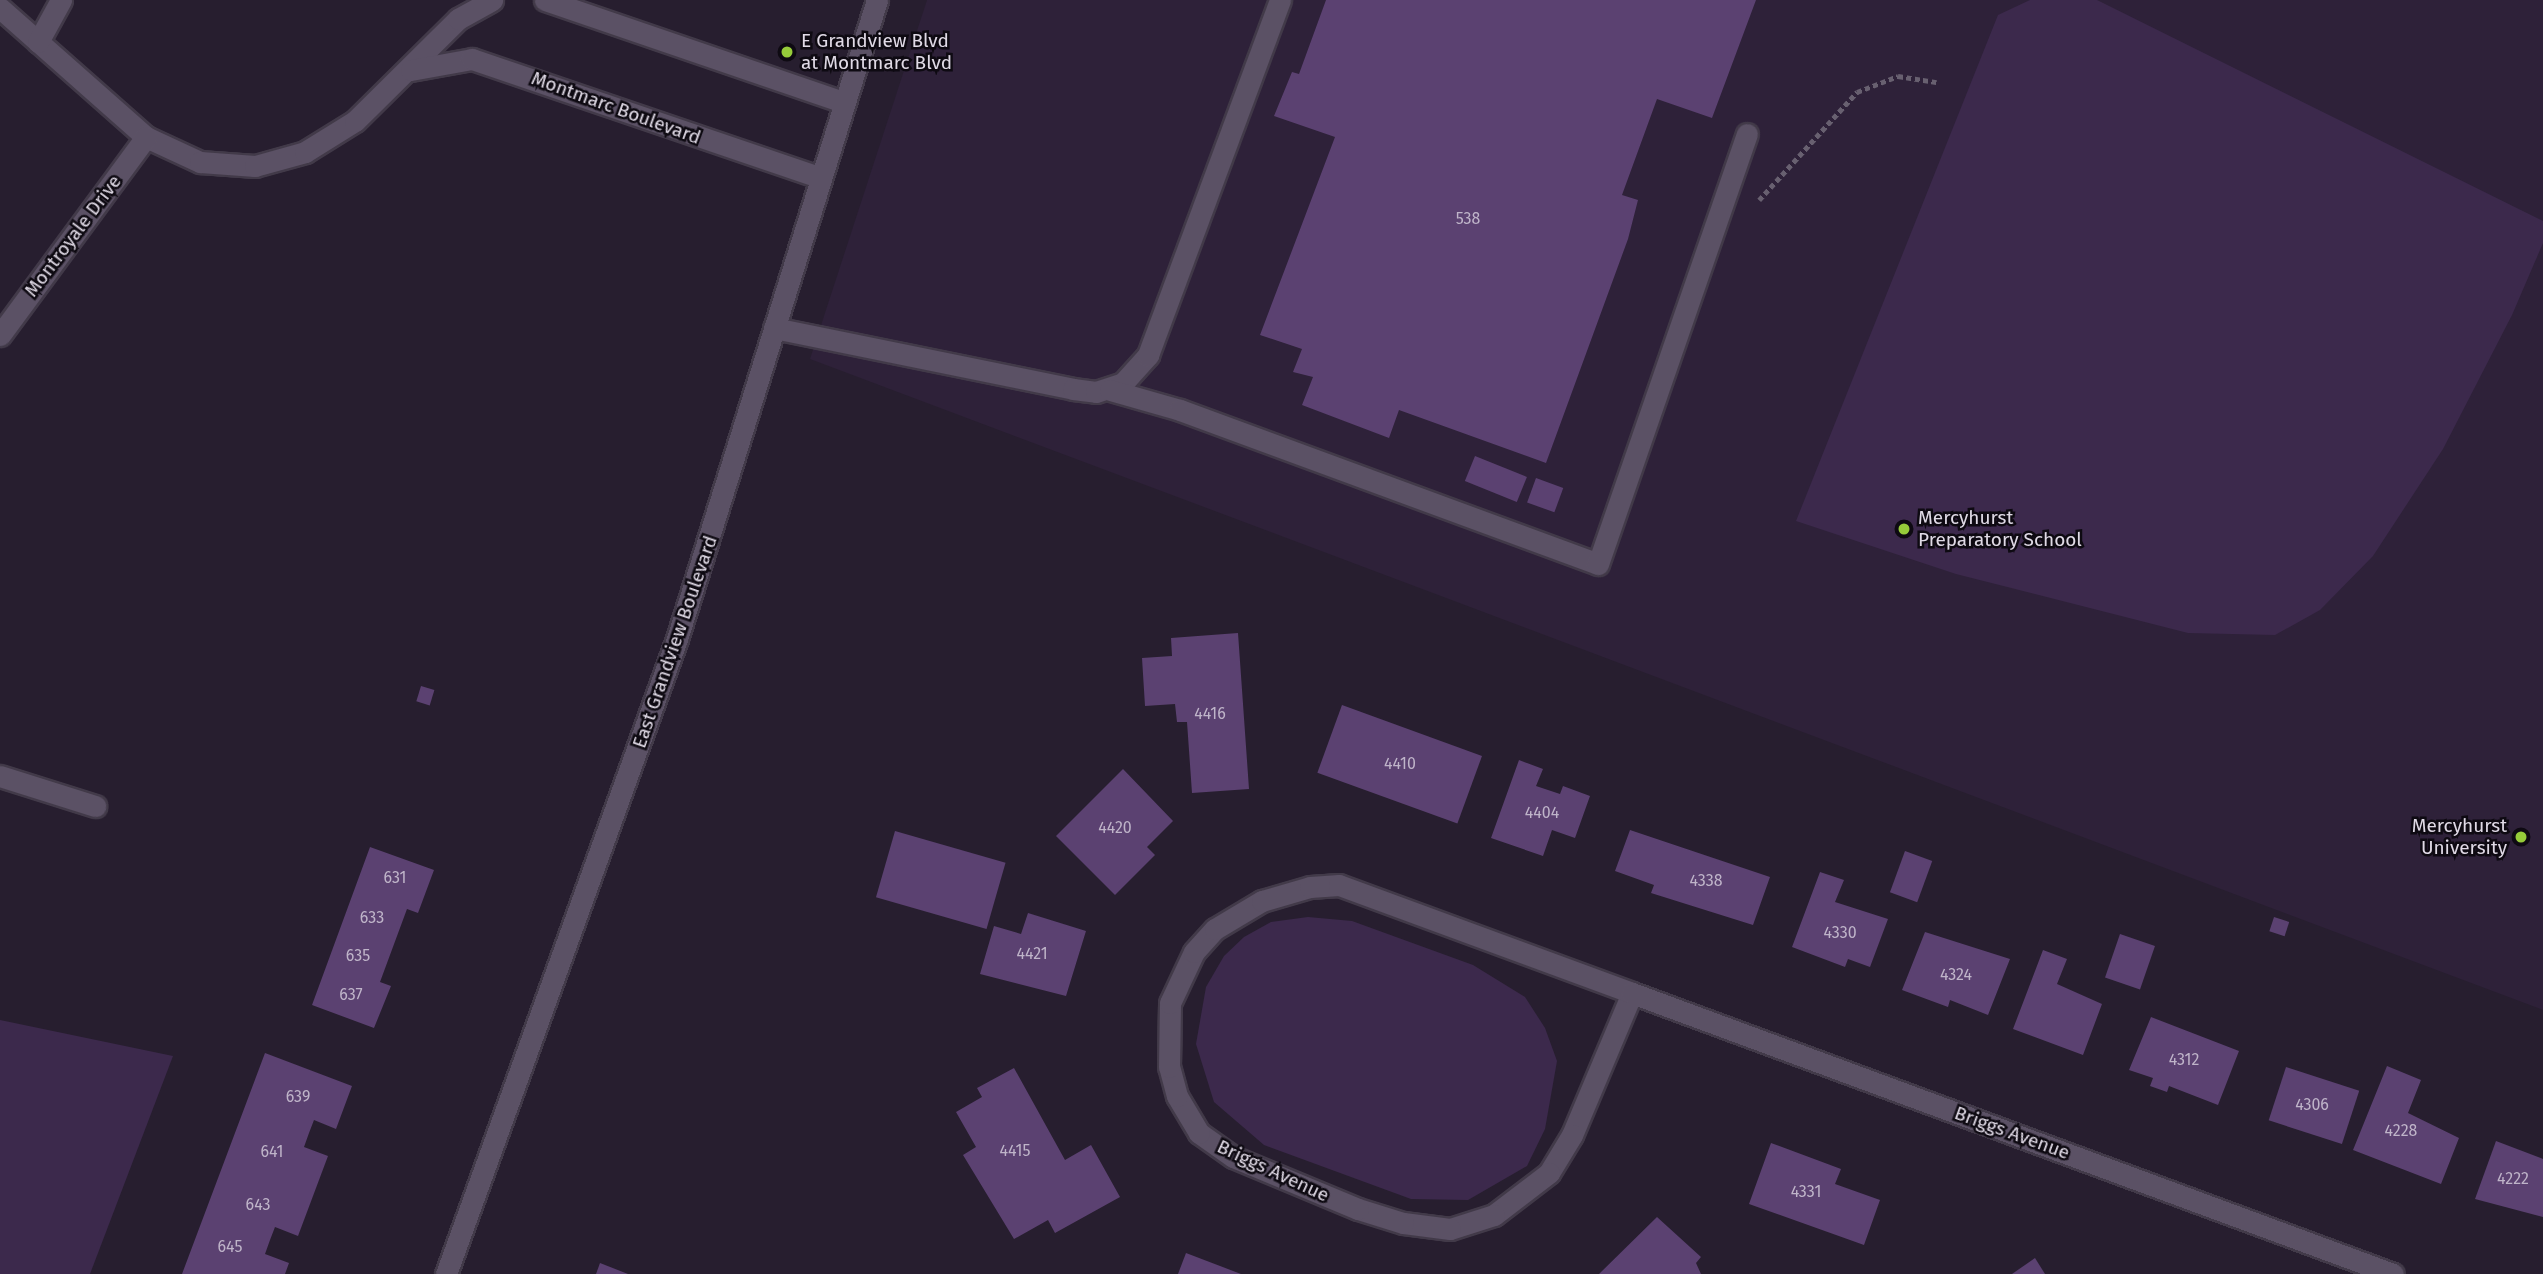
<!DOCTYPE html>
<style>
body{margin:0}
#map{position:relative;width:2543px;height:1274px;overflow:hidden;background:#271e2f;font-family:"Fira Sans",sans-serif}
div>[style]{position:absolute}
.built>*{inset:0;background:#2e2139}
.green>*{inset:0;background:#3c294c}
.building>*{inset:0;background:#5b4171;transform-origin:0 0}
.path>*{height:4.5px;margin-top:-2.25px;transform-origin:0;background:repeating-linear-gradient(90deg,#686070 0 5px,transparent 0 8.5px)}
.roads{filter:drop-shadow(2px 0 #423a49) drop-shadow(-2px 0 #423a49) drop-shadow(0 2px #423a49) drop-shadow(0 -2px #423a49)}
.lane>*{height:21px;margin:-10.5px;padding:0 10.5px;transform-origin:10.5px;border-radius:10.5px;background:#5b5165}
.street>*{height:21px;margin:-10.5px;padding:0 10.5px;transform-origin:10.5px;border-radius:10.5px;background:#5b5165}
.secondary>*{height:21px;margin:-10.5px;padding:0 10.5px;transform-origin:10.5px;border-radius:10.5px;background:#5b5165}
.dots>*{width:19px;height:19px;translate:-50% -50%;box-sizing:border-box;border:4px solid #0e0a12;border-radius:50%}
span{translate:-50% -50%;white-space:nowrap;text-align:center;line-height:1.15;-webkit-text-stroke:5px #0e0a12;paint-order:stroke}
.number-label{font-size:16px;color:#bfb4c9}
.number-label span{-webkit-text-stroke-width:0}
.poi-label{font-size:19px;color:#e0dae6}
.left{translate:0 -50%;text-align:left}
.right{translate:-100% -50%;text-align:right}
.street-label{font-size:19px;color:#e0dae6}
</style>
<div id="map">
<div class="built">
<i style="clip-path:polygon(927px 0,2543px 0,2543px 1010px,810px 359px)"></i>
</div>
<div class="green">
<i style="clip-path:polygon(2030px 0,2097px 0,2543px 221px,2543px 243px,2512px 315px,2443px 449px,2373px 556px,2320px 610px,2275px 635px,2188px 633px,1956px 574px,1796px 521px,1998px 15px)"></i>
<i style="clip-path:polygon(1308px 917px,1352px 921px,1473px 965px,1525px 997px,1545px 1028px,1557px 1061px,1545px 1129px,1527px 1166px,1468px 1200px,1411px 1199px,1264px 1145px,1214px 1102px,1196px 1044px,1206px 987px,1224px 956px,1244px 937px,1271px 922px)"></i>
<i style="clip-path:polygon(0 1020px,173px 1056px,90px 1274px,0 1274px)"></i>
</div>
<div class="building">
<i style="clip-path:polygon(1326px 0,1756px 0,1712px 118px,1657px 99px,1622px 195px,1638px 200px,1628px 239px,1546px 463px,1399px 410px,1389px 438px,1302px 405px,1313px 377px,1293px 372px,1302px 349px,1260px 335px,1335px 137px,1274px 116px,1292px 72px,1299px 74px)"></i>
<i style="left:1475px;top:456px;width:56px;height:27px;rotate:22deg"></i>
<i style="left:1536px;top:478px;width:29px;height:26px;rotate:20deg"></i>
<i style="clip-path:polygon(1238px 633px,1249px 789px,1192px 793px,1187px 722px,1177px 722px,1175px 704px,1145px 706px,1142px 658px,1172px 656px,1171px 638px)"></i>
<i style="left:421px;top:686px;width:14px;height:16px;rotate:17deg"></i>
<i style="left:1342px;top:705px;width:149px;height:72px;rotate:20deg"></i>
<i style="clip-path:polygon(1519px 760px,1543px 769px,1536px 786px,1560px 794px,1563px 786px,1590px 796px,1575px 838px,1552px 830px,1543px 856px,1491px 838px)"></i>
<i style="clip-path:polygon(1123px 769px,1173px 821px,1147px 847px,1155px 855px,1115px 895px,1056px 836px)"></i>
<i style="clip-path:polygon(1630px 830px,1770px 877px,1753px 925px,1651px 893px,1654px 885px,1615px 871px)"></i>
<i style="left:895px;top:831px;width:115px;height:69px;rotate:16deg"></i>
<i style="clip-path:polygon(370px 847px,434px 870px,418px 913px,407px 909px,380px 982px,391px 986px,374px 1028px,312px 1005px)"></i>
<i style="left:1905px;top:851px;width:29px;height:44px;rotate:20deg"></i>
<i style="clip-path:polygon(1820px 872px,1844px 880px,1835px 902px,1888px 919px,1870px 967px,1848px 959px,1845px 967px,1792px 947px)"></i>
<i style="clip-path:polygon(1028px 913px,1086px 931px,1066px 996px,980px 974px,994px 926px,1021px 934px)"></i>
<i style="left:2274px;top:917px;width:16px;height:15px;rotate:18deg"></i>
<i style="clip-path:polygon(1925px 932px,2010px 959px,1988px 1015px,1950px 1000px,1948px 1007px,1902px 990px)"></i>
<i style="left:2120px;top:934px;width:37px;height:46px;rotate:19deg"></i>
<i style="clip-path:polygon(2043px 950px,2067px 959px,2057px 984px,2102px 1004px,2083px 1055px,2013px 1029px)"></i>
<i style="clip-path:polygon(2151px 1017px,2239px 1051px,2218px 1105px,2169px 1086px,2167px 1092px,2150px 1086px,2153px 1078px,2129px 1070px)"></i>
<i style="clip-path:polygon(265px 1053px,352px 1086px,336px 1129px,314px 1120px,309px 1133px,304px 1147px,328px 1156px,298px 1236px,275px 1227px,270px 1240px,265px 1254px,289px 1263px,285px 1274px,182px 1274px)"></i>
<i style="clip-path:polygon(2387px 1066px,2421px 1080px,2408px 1113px,2459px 1138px,2441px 1184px,2353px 1150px)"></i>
<i style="left:2286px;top:1067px;width:77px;height:56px;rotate:18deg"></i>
<i style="clip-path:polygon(1014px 1068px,1065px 1160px,1091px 1145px,1120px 1197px,1055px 1233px,1048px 1220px,1014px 1239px,963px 1155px,976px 1147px,956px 1112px,982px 1097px,977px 1088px)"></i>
<i style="clip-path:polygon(2496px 1141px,2543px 1159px,2543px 1217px,2475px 1199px)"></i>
<i style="clip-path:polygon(1771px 1143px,1841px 1169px,1835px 1184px,1880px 1200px,1864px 1245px,1749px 1204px)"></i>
<i style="clip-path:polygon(1657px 1217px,1701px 1257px,1696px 1263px,1701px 1274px,1599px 1274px)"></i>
<i style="clip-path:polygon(1186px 1253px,1241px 1274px,1178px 1274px)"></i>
<i style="clip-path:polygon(2035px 1258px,2045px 1274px,2012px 1274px)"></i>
<i style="clip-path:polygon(600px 1263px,628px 1274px,596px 1274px)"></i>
</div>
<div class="path">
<i style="left:1759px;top:200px;width:146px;rotate:-47.8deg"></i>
<i style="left:1857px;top:92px;width:44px;rotate:-21.3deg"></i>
<i style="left:1898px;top:76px;width:39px;rotate:9deg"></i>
</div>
<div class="roads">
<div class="lane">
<i style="left:774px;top:328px;width:305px;rotate:11.5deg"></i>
<i style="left:1073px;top:389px;width:23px;rotate:7deg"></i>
<i style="left:1096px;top:392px;width:28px;rotate:-18deg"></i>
<i style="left:1123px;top:383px;width:38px;rotate:-48deg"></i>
<i style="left:1148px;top:355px;width:379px;rotate:-69.6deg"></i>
<i style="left:1110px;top:390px;width:73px;rotate:15.9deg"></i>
<i style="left:1180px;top:410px;width:445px;rotate:20.2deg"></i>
<i style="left:1598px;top:564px;width:455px;rotate:-70.9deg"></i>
</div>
<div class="street">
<i style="left:545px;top:0;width:315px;rotate:18.9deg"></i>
<i style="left:0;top:8px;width:195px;rotate:41.5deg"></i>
<i style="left:146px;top:137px;width:60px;rotate:24.8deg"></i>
<i style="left:200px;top:162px;width:55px;rotate:4.2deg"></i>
<i style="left:255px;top:166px;width:52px;rotate:-15.6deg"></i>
<i style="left:305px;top:152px;width:59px;rotate:-31.8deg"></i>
<i style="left:355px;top:121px;width:145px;rotate:-44.7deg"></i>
<i style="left:458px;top:19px;width:39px;rotate:-29deg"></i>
<i style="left:38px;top:42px;width:48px;rotate:-61.3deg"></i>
<i style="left:411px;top:70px;width:62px;rotate:-10.2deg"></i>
<i style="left:472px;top:59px;width:367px;rotate:18.8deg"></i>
<i style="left:0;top:335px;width:246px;rotate:-53.6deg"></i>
<i style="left:0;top:776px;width:100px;rotate:17.5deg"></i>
<i style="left:1632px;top:993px;width:154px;rotate:112.9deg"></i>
<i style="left:1572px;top:1135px;width:44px;rotate:121.2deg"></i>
<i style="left:1549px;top:1173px;width:69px;rotate:142.6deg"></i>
<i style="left:1494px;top:1215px;width:46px;rotate:162.3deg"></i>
<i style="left:1450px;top:1229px;width:47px;rotate:-172.7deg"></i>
<i style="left:1403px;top:1223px;width:47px;rotate:-162.7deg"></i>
<i style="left:1358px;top:1209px;width:135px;rotate:-157.4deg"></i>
<i style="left:1233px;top:1157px;width:42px;rotate:-144.8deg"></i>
<i style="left:1199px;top:1133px;width:43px;rotate:-120.7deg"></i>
<i style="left:1177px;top:1096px;width:30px;rotate:-105deg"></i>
<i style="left:1169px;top:1067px;width:64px;rotate:-89.1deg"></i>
<i style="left:1170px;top:1003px;width:56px;rotate:-64.8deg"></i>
<i style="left:1194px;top:952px;width:31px;rotate:-48deg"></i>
<i style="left:1215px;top:929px;width:55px;rotate:-30.8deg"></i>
<i style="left:1262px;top:901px;width:50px;rotate:-16.3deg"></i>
<i style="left:1310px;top:887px;width:29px;rotate:-4deg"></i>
<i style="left:1339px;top:885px;width:312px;rotate:20.2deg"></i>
<i style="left:1632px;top:993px;width:811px;rotate:20.27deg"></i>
</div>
<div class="secondary">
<i style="left:446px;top:1274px;width:676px;rotate:-70.01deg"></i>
<i style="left:677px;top:639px;width:670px;rotate:-72.62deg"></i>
</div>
</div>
<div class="dots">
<i style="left:787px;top:52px;background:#96cc3a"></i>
<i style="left:1904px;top:529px;background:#96cc3a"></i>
<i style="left:2521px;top:837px;background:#96cc3a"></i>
</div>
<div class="number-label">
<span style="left:1468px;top:219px">538</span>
<span style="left:1210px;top:714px">4416</span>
<span style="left:1400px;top:764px">4410</span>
<span style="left:1542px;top:813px">4404</span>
<span style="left:1115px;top:828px">4420</span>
<span style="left:395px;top:878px">631</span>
<span style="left:1706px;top:881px">4338</span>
<span style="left:372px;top:918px">633</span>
<span style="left:1840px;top:933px">4330</span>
<span style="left:1032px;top:954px">4421</span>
<span style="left:358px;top:956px">635</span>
<span style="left:1956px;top:975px">4324</span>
<span style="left:351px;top:995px">637</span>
<span style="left:2184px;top:1060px">4312</span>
<span style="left:298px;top:1097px">639</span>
<span style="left:2312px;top:1105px">4306</span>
<span style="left:2401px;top:1131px">4228</span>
<span style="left:1015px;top:1151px">4415</span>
<span style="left:272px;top:1152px">641</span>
<span style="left:2513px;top:1179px">4222</span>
<span style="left:1806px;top:1192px">4331</span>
<span style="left:258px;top:1205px">643</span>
<span style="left:230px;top:1247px">645</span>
</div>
<div class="poi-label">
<span class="left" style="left:801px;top:52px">E Grandview Blvd<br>at Montmarc Blvd</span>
<span class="left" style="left:1918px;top:529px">Mercyhurst<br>Preparatory School</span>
<span class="right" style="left:2507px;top:837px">Mercyhurst<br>University</span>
</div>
<div class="street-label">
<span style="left:616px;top:108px;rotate:20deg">Montmarc Boulevard</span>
<span style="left:73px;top:236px;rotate:-53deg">Montroyale Drive</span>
<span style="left:675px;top:642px;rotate:-71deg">East Grandview Boulevard</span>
<span style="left:2012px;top:1133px;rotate:20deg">Briggs Avenue</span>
<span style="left:1273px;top:1171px;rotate:25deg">Briggs Avenue</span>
</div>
</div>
